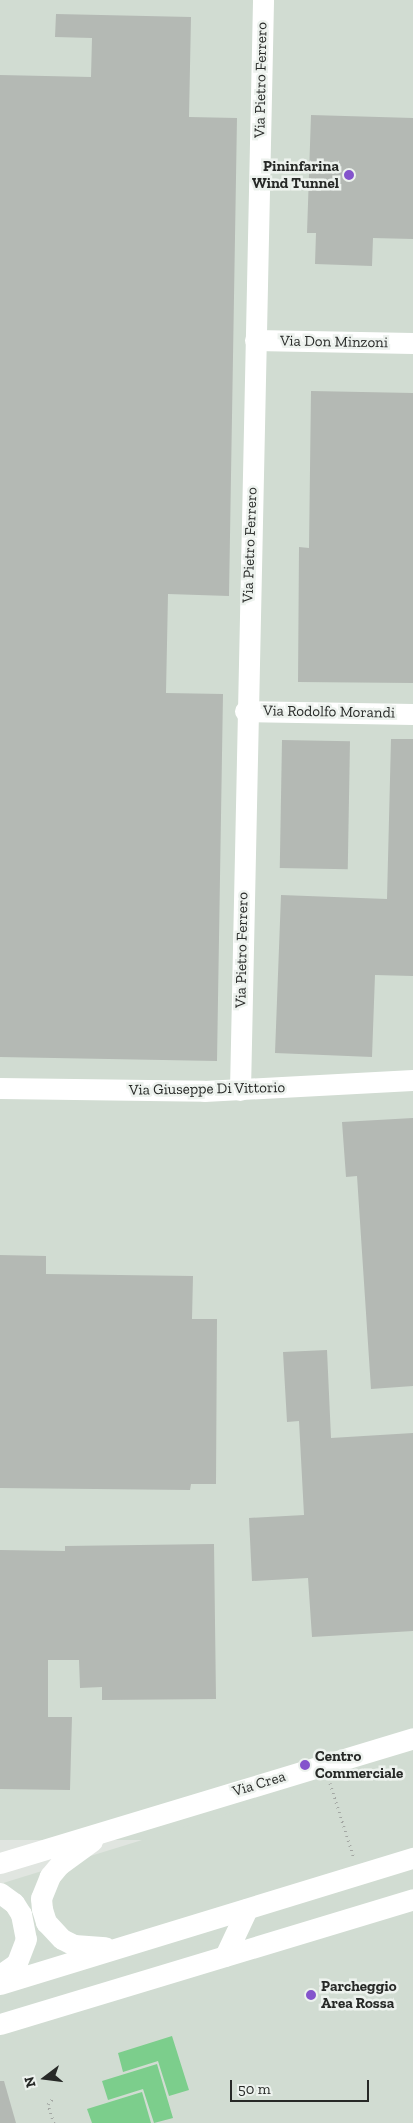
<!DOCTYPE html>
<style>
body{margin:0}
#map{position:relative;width:413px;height:2123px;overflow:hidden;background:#e0e5e0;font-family:"Zilla Slab",serif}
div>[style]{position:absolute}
.built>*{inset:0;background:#d1dcd2;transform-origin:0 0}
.water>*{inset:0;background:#7cce8c}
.building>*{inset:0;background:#b4b9b4;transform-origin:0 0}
.path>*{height:3px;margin-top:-1.5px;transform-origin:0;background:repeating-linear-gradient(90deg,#a3a7a3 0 1px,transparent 0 5px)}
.minor>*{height:21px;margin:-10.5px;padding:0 10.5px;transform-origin:10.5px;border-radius:10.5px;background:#fff}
.dots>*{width:14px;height:14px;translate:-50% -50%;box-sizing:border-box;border:2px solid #edf2ee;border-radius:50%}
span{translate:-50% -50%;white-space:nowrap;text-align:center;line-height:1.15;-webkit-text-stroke:5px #edf2ee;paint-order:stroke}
.street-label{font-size:15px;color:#272927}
.poi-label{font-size:15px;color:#272927;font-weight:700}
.right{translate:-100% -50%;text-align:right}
.left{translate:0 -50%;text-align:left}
.north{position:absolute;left:20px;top:2053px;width:50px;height:50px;-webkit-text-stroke:4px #edf2ee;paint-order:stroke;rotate:255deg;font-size:14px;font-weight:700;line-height:20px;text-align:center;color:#272927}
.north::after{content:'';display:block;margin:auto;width:18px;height:22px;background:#272927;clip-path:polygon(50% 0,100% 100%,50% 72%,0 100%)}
.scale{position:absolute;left:230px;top:2080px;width:139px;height:22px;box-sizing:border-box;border:2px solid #272927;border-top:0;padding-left:6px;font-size:15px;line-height:18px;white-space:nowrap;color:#272927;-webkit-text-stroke:4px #edf2ee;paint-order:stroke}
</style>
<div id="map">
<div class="built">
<i style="left:0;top:0;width:413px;height:1840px"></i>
<i style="clip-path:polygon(413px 1756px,413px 2123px,0 2123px,0 1884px)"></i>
</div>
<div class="water">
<i style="clip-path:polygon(172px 2036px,189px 2090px,169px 2096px,158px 2061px,123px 2072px,118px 2053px)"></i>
<i style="clip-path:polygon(157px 2064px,173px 2118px,154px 2123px,143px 2089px,108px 2100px,102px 2081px)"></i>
<i style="clip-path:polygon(142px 2092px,151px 2123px,92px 2123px,87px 2109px)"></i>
</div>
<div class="building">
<i style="clip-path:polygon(56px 14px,191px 17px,189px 117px,237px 118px,229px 596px,168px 594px,166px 693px,223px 694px,217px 1061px,0 1057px,0 75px,91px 77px,92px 38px,55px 37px)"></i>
<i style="clip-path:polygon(311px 115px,413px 118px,413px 239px,373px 238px,372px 266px,315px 264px,316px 233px,307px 233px)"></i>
<i style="clip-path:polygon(311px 391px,413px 393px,413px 683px,298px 682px,299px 547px,309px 548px)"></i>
<i style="clip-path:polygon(391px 739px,413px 739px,413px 976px,375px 975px,372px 1057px,275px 1053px,281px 895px,387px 899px)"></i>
<i style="left:282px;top:740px;width:68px;height:128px;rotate:1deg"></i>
<i style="clip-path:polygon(413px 1118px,413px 1386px,371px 1389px,357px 1176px,346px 1177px,342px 1122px)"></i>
<i style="clip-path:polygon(0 1255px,46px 1256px,46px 1274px,193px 1276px,192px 1319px,217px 1319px,216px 1484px,191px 1484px,190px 1490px,0 1488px)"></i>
<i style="clip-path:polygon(327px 1350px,331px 1438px,413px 1433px,413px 1631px,312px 1637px,308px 1578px,252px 1581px,249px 1518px,304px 1515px,299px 1421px,287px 1422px,283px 1352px)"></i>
<i style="clip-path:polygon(214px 1544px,216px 1699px,102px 1700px,102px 1687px,80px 1688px,79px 1660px,48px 1660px,48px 1717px,72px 1717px,70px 1790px,0 1789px,0 1550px,65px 1551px,65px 1546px)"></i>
<i style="clip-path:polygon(0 2081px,4px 2081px,16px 2123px,0 2123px)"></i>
</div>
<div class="path">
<i style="left:330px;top:1783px;width:79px;rotate:72.3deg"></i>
<i style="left:54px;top:2123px;width:20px;rotate:-108deg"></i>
<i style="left:48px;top:2104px;width:9px;rotate:-49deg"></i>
</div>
<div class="minor">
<i style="left:255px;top:340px;width:158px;rotate:1.1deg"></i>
<i style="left:245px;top:711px;width:168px;rotate:1deg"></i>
<i style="left:0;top:1088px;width:204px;rotate:0.8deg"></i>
<i style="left:204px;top:1091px;width:209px;rotate:-3deg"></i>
<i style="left:240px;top:1090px;width:1090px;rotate:-88.79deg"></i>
<i style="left:92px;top:1841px;width:39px;rotate:144deg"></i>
<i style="left:60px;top:1864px;width:16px;rotate:130deg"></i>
<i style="left:50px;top:1876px;width:24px;rotate:112deg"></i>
<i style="left:41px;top:1898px;width:11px;rotate:85deg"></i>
<i style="left:42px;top:1909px;width:14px;rotate:73deg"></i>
<i style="left:46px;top:1922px;width:23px;rotate:47deg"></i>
<i style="left:62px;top:1939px;width:13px;rotate:27deg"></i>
<i style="left:74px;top:1945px;width:31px;rotate:4deg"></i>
<i style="left:0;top:1863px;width:432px;rotate:-16.8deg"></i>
<i style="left:0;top:1893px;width:17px;rotate:36deg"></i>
<i style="left:14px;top:1903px;width:13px;rotate:58deg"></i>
<i style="left:21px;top:1914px;width:25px;rotate:79deg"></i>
<i style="left:26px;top:1939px;width:26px;rotate:111deg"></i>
<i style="left:17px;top:1963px;width:21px;rotate:145deg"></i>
<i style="left:225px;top:1956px;width:52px;rotate:-64.9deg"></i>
<i style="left:0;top:1984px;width:432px;rotate:-17deg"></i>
<i style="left:0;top:2024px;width:432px;rotate:-16.8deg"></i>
</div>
<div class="dots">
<i style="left:349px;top:175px;background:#8454cc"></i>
<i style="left:305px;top:1765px;background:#8454cc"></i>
<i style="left:311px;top:1995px;background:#8454cc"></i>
</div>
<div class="street-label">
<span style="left:261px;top:80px;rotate:-89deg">Via Pietro Ferrero</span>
<span style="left:334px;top:342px;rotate:1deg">Via Don Minzoni</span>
<span style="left:250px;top:545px;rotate:-88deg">Via Pietro Ferrero</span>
<span style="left:329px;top:712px;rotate:1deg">Via Rodolfo Morandi</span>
<span style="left:242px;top:950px;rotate:-89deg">Via Pietro Ferrero</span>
<span style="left:207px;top:1089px;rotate:-1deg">Via Giuseppe Di Vittorio</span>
<span style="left:259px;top:1784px;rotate:-17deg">Via Crea</span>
</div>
<div class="poi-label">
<span class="right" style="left:339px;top:175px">Pininfarina<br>Wind Tunnel</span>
<span class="left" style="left:315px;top:1765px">Centro<br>Commerciale</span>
<span class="left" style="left:321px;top:1995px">Parcheggio<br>Area Rossa</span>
</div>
<div class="north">N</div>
<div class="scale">50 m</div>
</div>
